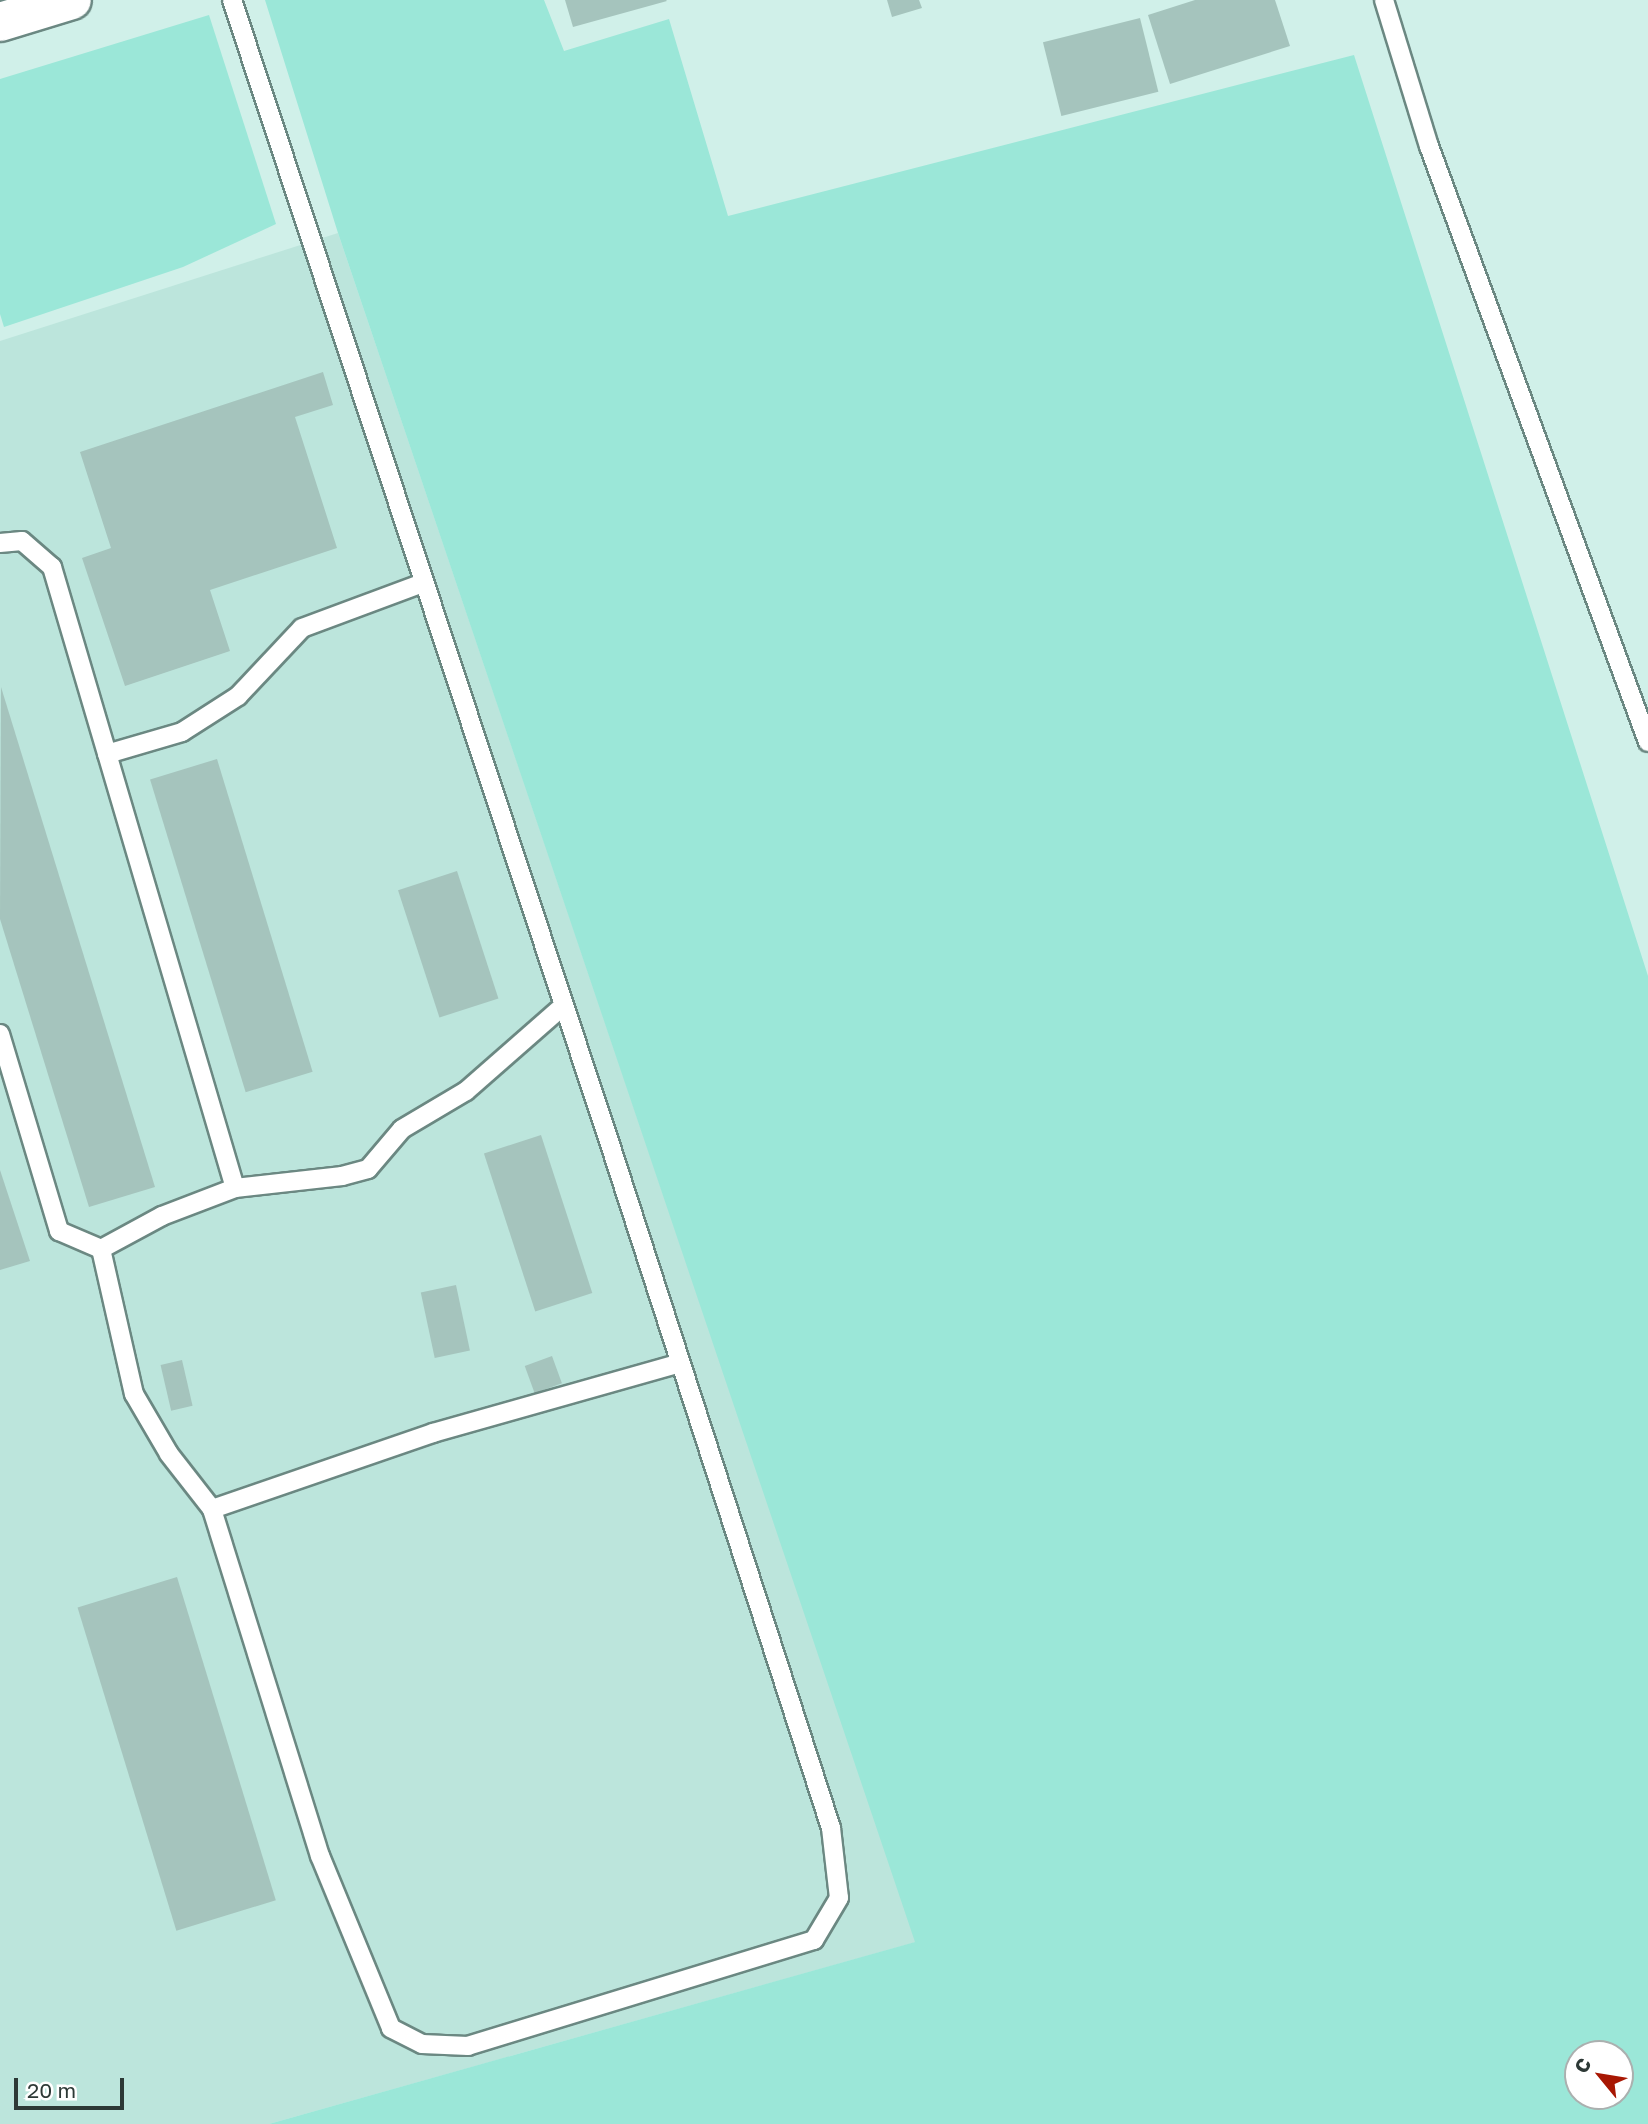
<!DOCTYPE html>
<meta charset="utf-8">
<style>
body{margin:0}
#map{position:relative;width:1648px;height:2124px;overflow:hidden;background:#d0f0e9;font-family:"Golos Text",sans-serif}
div>[style]{position:absolute}
.built>*{inset:0;background:#bce5dc}
.green>*{inset:0;background:#9be7d8}
.building>*{inset:0;background:#a5c4bd;transform-origin:0 0}
.roads{filter:drop-shadow(2px 0 #6b8882) drop-shadow(-2px 0 #6b8882) drop-shadow(0 2px #6b8882) drop-shadow(0 -2px #6b8882)}
.service>*{height:18px;margin:-9px;padding:0 9px;transform-origin:9px;border-radius:9px;background:#fff}
.tertiary>*{height:38px;margin:-19px;padding:0 19px;transform-origin:19px;border-radius:19px;background:#fff}
span{translate:-50% -50%;white-space:nowrap;text-align:center;line-height:1.15;-webkit-text-stroke:7px #fff;paint-order:stroke}
.north{position:absolute;left:1564px;top:2040px;width:70px;height:70px;box-sizing:border-box;background:#fff;border:2px solid #abb0af;border-radius:50%;rotate:300deg;font-size:19px;font-weight:700;line-height:28px;text-align:center;color:#2d3936}
.north::after{content:'';display:block;margin:auto;width:24px;height:32px;background:#a81703;clip-path:polygon(50% 0,100% 100%,50% 72%,0 100%)}
.scale{position:absolute;left:14px;top:2078px;width:110px;height:32px;box-sizing:border-box;border:4px solid #2d3936;border-top:0;padding-left:9px;font-size:21px;line-height:24px;white-space:nowrap;color:#2d3936;-webkit-text-stroke:5px #fff;paint-order:stroke}
</style>
<div id="map">
<div class="built">
<i style="clip-path:polygon(338px 233px,916px 1942px,269px 2124px,0 2124px,0 341px)"></i>
</div>
<div class="green">
<i style="clip-path:polygon(evenodd,265px 0,544px 0,564px 51px,669px 19px,728px 216px,1354px 55px,1648px 976px,1648px 2124px,269px 2124px,915px 1942px,338px 233px,265px 0,1578px 2054px,1620px 2054px,1620px 2096px,1578px 2096px,1578px 2054px)"></i>
<i style="clip-path:polygon(209px 15px,276px 224px,183px 267px,4px 327px,0 314px,0 79px)"></i>
</div>
<div class="building">
<i style="clip-path:polygon(565px 0,666px 0,667px 1px,573px 27px)"></i>
<i style="clip-path:polygon(887px 0,919px 0,922px 8px,892px 17px)"></i>
<i style="clip-path:polygon(1195px 0,1275px 0,1290px 46px,1170px 84px,1148px 15px)"></i>
<i style="left:1140px;top:18px;width:76px;height:100px;rotate:76deg"></i>
<i style="clip-path:polygon(323px 372px,333px 405px,295px 417px,337px 548px,210px 590px,230px 651px,125px 686px,82px 558px,111px 548px,80px 452px)"></i>
<i style="clip-path:polygon(1px 687px,155px 1187px,89px 1207px,0 919px)"></i>
<i style="left:217px;top:759px;width:327px;height:70px;rotate:73deg"></i>
<i style="left:457px;top:871px;width:134px;height:62px;rotate:72deg"></i>
<i style="left:541px;top:1135px;width:166px;height:60px;rotate:72deg"></i>
<i style="clip-path:polygon(0 1170px,30px 1261px,0 1270px)"></i>
<i style="left:456px;top:1285px;width:67px;height:36px;rotate:78deg"></i>
<i style="left:552px;top:1356px;width:29px;height:29px;rotate:70deg"></i>
<i style="left:182px;top:1360px;width:47px;height:22px;rotate:77deg"></i>
<i style="left:177px;top:1577px;width:338px;height:104px;rotate:73deg"></i>
</div>
<div class="roads">
<div class="service">
<i style="left:232px;top:0;width:1199px;rotate:71.72deg"></i>
<i style="left:608px;top:1138px;width:725px;rotate:72.09deg"></i>
<i style="left:831px;top:1828px;width:70px;rotate:83.5deg"></i>
<i style="left:839px;top:1898px;width:49px;rotate:120.8deg"></i>
<i style="left:814px;top:1940px;width:362px;rotate:163deg"></i>
<i style="left:468px;top:2046px;width:46px;rotate:-177.5deg"></i>
<i style="left:422px;top:2044px;width:35px;rotate:-153deg"></i>
<i style="left:391px;top:2028px;width:186px;rotate:-112.4deg"></i>
<i style="left:320px;top:1856px;width:363px;rotate:-107.3deg"></i>
<i style="left:212px;top:1509px;width:234px;rotate:-19deg"></i>
<i style="left:433px;top:1433px;width:257px;rotate:-15.8deg"></i>
<i style="left:1384px;top:0;width:153px;rotate:72.9deg"></i>
<i style="left:1429px;top:146px;width:635px;rotate:69.82deg"></i>
<i style="left:0;top:543px;width:22px;rotate:-5deg"></i>
<i style="left:22px;top:541px;width:40px;rotate:41deg"></i>
<i style="left:52px;top:567px;width:647px;rotate:73.58deg"></i>
<i style="left:235px;top:1188px;width:78px;rotate:159deg"></i>
<i style="left:162px;top:1216px;width:69px;rotate:151.6deg"></i>
<i style="left:107px;top:754px;width:78px;rotate:-16.3deg"></i>
<i style="left:182px;top:732px;width:67px;rotate:-32.7deg"></i>
<i style="left:238px;top:696px;width:93px;rotate:-46.7deg"></i>
<i style="left:302px;top:628px;width:129px;rotate:-20.4deg"></i>
<i style="left:0;top:1034px;width:206px;rotate:73.3deg"></i>
<i style="left:59px;top:1231px;width:46px;rotate:23.2deg"></i>
<i style="left:235px;top:1188px;width:108px;rotate:-6.4deg"></i>
<i style="left:342px;top:1176px;width:27px;rotate:-15deg"></i>
<i style="left:368px;top:1169px;width:52px;rotate:-49.6deg"></i>
<i style="left:402px;top:1129px;width:74px;rotate:-30.7deg"></i>
<i style="left:466px;top:1091px;width:129px;rotate:-41.2deg"></i>
<i style="left:101px;top:1249px;width:149px;rotate:77.2deg"></i>
<i style="left:134px;top:1394px;width:69px;rotate:59.7deg"></i>
<i style="left:169px;top:1454px;width:70px;rotate:52deg"></i>
</div>
<div class="tertiary">
<i style="left:0;top:22px;width:75px;rotate:-17deg"></i>
</div>
</div>
<div class="north">С</div>
<div class="scale">20 m</div>
</div>
